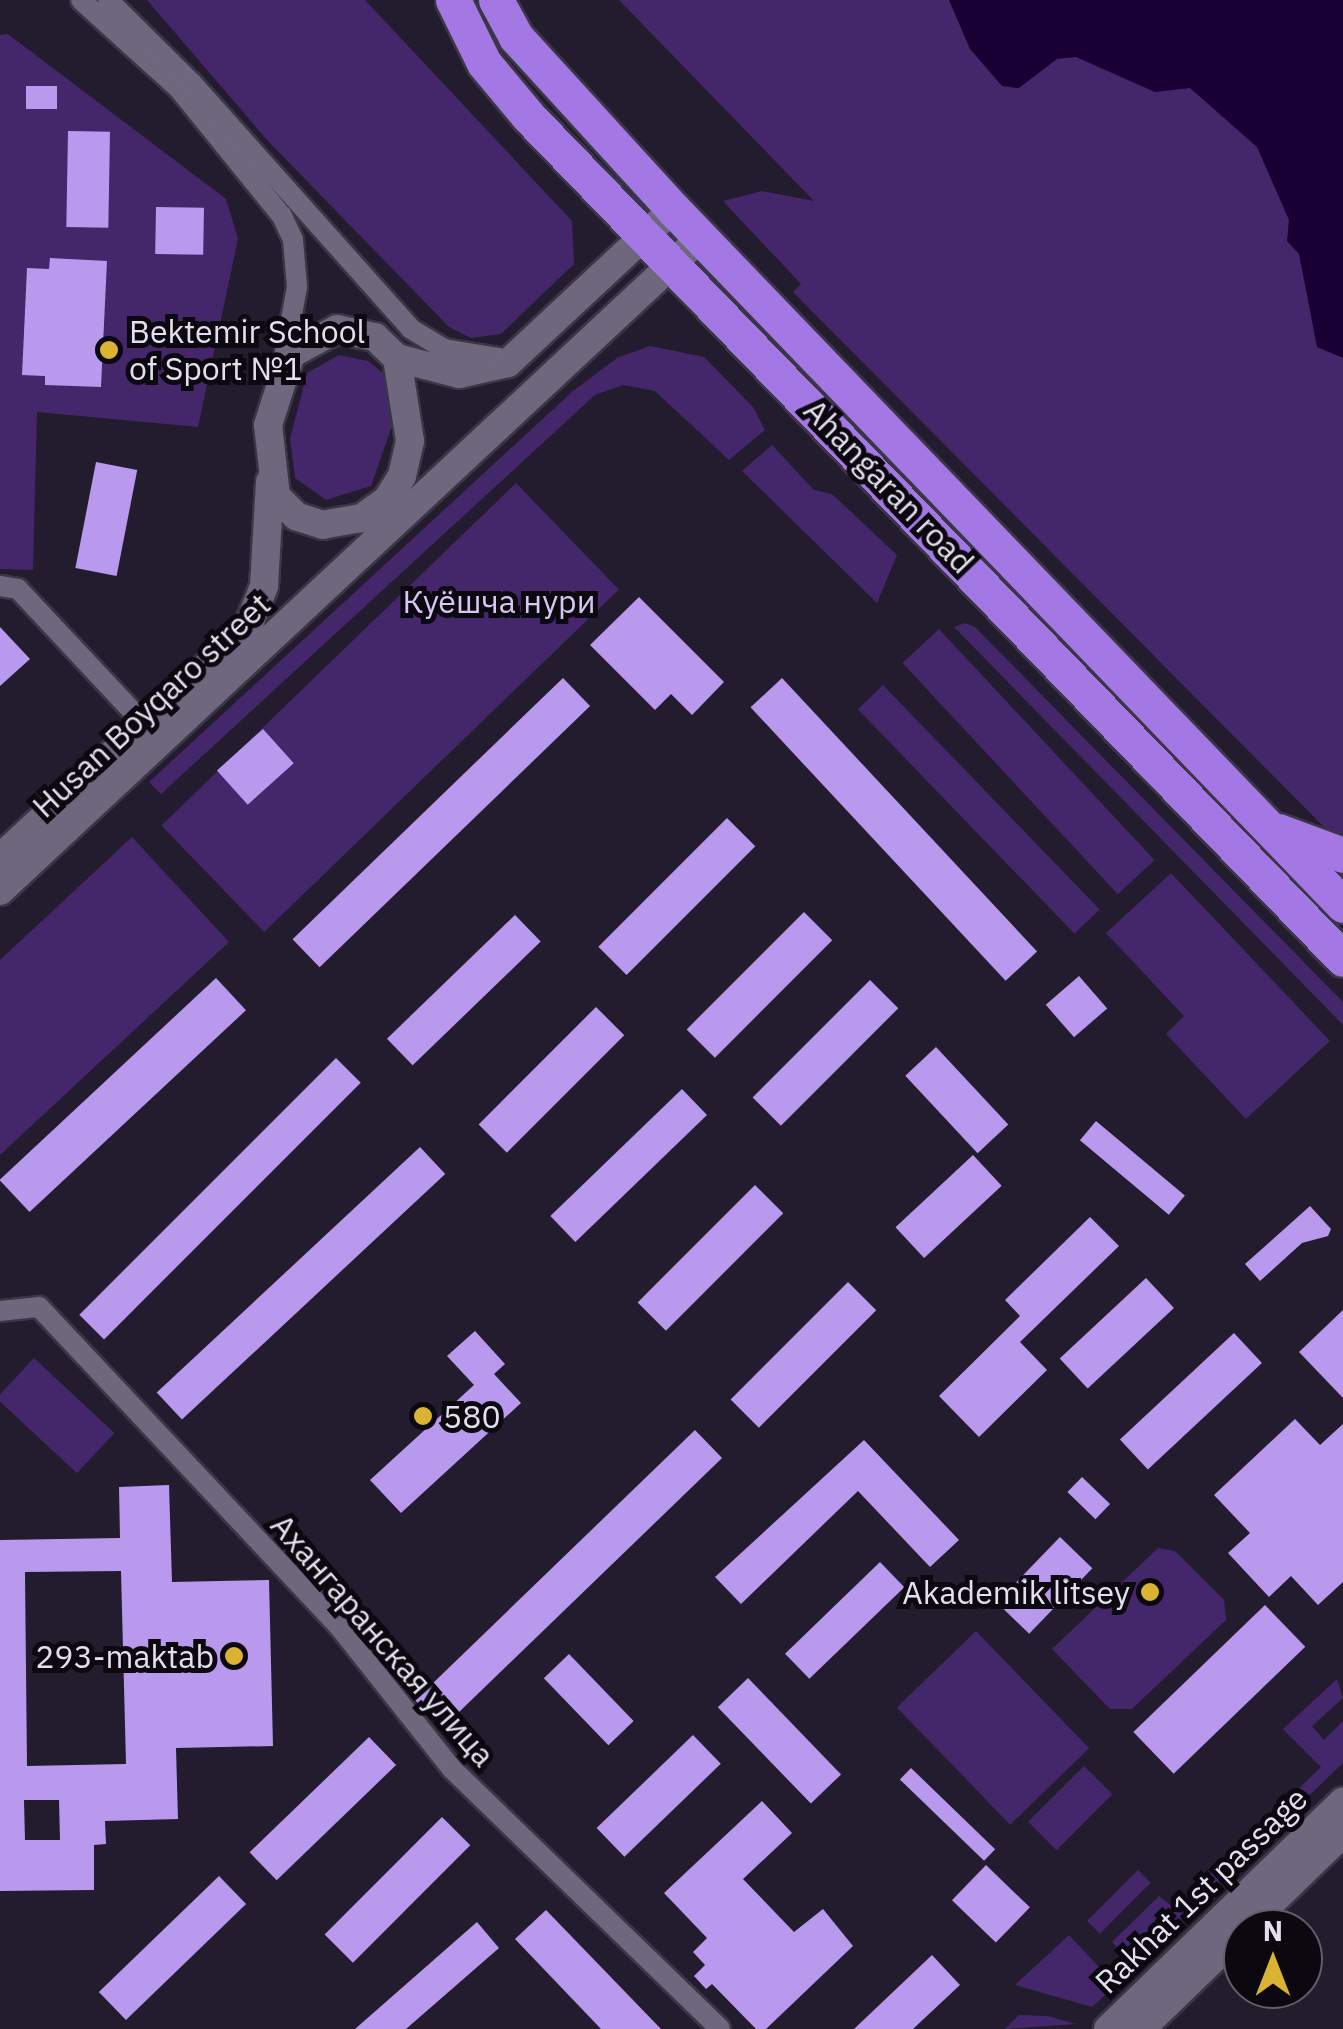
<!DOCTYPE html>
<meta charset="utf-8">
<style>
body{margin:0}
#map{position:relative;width:1343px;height:2029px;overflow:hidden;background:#231c2e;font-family:"IBM Plex Sans",sans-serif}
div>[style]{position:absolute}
.green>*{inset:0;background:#44266a;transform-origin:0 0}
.water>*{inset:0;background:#190034}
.building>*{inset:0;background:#b899ed;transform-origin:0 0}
.roads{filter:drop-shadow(2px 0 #3b3645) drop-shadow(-2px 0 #3b3645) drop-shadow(0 2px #3b3645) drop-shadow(0 -2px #3b3645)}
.street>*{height:20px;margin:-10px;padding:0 10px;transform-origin:10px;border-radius:10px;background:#6f677e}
.secondary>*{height:28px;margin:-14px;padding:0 14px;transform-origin:14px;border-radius:14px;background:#6f677e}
.highway>*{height:35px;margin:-17.5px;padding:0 17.5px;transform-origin:17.5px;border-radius:17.5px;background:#a378e5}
.dots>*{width:28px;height:28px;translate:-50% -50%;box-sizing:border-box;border:5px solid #0b0810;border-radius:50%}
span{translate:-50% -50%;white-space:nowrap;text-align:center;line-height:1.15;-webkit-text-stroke:10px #0b0810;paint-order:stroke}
.poi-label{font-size:32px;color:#e3dfec}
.left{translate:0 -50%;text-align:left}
.right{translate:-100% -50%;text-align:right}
.street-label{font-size:32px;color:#e3dfec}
.park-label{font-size:32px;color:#d5c6f2}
.north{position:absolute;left:1223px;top:1909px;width:100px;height:100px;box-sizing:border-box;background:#0b0810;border:2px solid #615e68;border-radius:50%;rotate:0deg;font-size:28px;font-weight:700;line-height:40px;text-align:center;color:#e3dfec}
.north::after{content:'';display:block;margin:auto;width:35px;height:45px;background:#dab333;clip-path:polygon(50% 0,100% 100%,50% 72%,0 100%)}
</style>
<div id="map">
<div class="green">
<i style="clip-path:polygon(147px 0,365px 0,572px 221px,574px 264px,501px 334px,471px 338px,449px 327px,268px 141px)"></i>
<i style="clip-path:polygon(619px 0,1343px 0,1343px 834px,1327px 830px,793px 292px,801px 284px,723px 201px,762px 191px,814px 201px)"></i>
<i style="clip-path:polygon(8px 34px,226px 199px,238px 239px,198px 427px,37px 412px,33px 570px,0 569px,0 35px)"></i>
<i style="clip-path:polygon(650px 346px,704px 357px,753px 407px,765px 430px,729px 460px,655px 391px,623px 385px,595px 395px,161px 794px,149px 782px,573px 391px,617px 358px)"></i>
<i style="clip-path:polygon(339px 355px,368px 361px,388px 377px,393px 423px,371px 486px,326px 500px,295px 478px,290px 439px,307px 373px)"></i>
<i style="clip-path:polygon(772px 445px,814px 490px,832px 494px,897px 555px,877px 603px,742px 471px)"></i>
<i style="left:516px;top:483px;width:148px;height:493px;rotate:46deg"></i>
<i style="clip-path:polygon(965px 623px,975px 627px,1343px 1002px,1343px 1025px,954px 627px)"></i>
<i style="left:939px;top:629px;width:316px;height:50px;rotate:47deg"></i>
<i style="left:883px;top:685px;width:312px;height:35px;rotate:46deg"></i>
<i style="clip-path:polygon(132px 837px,229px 942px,0 1155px,0 960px)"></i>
<i style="clip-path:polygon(1171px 873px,1330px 1041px,1246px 1119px,1166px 1034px,1184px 1016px,1106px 933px)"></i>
<i style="left:34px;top:1358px;width:110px;height:55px;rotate:43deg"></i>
<i style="clip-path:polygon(1158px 1548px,1175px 1551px,1224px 1600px,1226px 1620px,1132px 1709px,1110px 1709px,1052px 1649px)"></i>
<i style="left:976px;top:1631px;width:163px;height:110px;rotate:46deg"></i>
<i style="clip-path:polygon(1337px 1679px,1343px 1698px,1312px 1726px,1324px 1740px,1343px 1721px,1343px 1763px,1134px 1964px,1112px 1942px,1159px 1896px,1174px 1908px,1321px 1767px,1283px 1729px)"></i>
<i style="left:1084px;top:1766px;width:40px;height:79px;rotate:45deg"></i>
<i style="left:1138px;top:1870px;width:18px;height:72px;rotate:45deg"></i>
<i style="clip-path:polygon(1069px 1935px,1116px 1985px,1092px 2007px,1015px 1985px)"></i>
<i style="clip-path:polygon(1019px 2015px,1048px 2016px,1076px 2024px,1005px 2029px)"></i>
</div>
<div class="water">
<i style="clip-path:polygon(949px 0,1343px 0,1343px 358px,1317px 347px,1299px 254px,1287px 241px,1289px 220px,1257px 147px,1190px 88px,1155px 92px,1076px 57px,1057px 59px,1019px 88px,1002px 86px,970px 49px)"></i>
</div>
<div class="building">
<i style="left:26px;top:86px;width:31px;height:23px"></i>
<i style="left:68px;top:131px;width:42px;height:96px;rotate:1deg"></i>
<i style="left:156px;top:207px;width:48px;height:47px;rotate:1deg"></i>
<i style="clip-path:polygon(50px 258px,107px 261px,101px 387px,45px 385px,45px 376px,22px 375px,27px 268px,49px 269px)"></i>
<i style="left:96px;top:462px;width:42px;height:108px;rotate:11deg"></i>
<i style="clip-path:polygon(639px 597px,724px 682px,692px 715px,671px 694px,655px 710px,590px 645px)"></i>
<i style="clip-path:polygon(0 627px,30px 659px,0 686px)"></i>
<i style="left:563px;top:678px;width:39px;height:376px;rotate:46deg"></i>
<i style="left:782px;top:678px;width:374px;height:43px;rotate:47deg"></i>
<i style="left:263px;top:729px;width:46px;height:62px;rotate:48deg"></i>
<i style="left:727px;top:818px;width:40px;height:182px;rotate:45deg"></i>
<i style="left:804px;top:912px;width:40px;height:166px;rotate:45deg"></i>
<i style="left:515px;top:915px;width:37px;height:178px;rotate:46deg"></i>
<i style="left:1079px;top:976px;width:43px;height:44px;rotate:49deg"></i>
<i style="left:216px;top:978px;width:44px;height:296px;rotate:47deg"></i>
<i style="left:870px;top:980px;width:40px;height:166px;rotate:45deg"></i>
<i style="left:596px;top:1007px;width:40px;height:166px;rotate:45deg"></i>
<i style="left:936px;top:1047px;width:106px;height:42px;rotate:47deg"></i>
<i style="left:336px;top:1058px;width:35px;height:363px;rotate:45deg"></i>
<i style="left:682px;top:1089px;width:36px;height:183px;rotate:46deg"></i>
<i style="left:1096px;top:1121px;width:116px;height:25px;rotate:40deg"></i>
<i style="left:420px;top:1147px;width:37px;height:360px;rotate:47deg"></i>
<i style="left:973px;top:1155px;width:42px;height:106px;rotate:47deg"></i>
<i style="left:755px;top:1185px;width:40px;height:166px;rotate:45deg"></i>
<i style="clip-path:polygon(1310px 1206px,1331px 1229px,1328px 1236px,1302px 1243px,1260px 1281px,1245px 1264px)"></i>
<i style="clip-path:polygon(1090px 1217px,1119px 1246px,1020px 1342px,1047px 1370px,979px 1437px,939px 1396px,1020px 1316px,1005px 1300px)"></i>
<i style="left:1146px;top:1278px;width:41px;height:118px;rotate:47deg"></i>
<i style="left:848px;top:1282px;width:40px;height:166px;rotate:45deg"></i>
<i style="clip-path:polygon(1343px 1310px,1343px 1398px,1299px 1352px)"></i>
<i style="clip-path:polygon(475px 1331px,505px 1364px,494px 1374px,521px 1403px,401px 1513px,370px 1480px,474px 1385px,447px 1356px)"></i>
<i style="left:1234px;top:1333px;width:41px;height:156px;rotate:47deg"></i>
<i style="clip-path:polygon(1295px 1419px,1320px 1445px,1343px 1424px,1343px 1582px,1318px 1605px,1291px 1576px,1269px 1597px,1228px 1553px,1250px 1533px,1214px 1495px)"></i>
<i style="left:695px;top:1430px;width:39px;height:389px;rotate:46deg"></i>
<i style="clip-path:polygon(864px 1440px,959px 1540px,930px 1567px,858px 1491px,741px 1604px,715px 1577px)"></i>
<i style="left:1082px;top:1477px;width:39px;height:21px;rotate:44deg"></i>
<i style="clip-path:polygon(evenodd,169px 1485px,172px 1582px,269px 1580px,273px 1746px,176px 1748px,178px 1819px,105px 1821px,106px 1844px,94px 1845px,94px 1890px,0 1891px,0 1540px,120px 1538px,119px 1487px,169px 1485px,121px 1571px,126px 1764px,27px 1766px,25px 1572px,121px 1571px,169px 1485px,24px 1800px,59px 1800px,60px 1840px,25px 1840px,24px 1800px)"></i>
<i style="left:1060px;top:1537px;width:45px;height:91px;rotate:44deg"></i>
<i style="left:880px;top:1562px;width:35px;height:132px;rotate:46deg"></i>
<i style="left:1265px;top:1605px;width:58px;height:183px;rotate:46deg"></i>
<i style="left:569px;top:1654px;width:93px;height:35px;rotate:46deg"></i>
<i style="left:748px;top:1678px;width:134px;height:42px;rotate:46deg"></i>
<i style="left:693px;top:1735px;width:40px;height:134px;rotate:46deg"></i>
<i style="left:369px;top:1737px;width:39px;height:166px;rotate:46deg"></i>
<i style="left:911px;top:1768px;width:117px;height:16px;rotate:44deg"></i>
<i style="clip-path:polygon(762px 1801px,792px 1833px,743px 1879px,794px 1932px,823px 1909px,853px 1946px,766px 2029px,756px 2029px,712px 1984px,706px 1989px,694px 1976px,705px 1965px,693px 1952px,707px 1938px,664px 1893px)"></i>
<i style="left:442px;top:1817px;width:40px;height:166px;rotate:45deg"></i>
<i style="left:986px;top:1865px;width:61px;height:49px;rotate:44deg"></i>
<i style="left:219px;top:1876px;width:39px;height:167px;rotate:46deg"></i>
<i style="clip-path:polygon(546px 1910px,661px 2029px,601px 2029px,515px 1939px)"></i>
<i style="clip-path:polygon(477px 1922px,499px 1948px,406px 2029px,355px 2029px)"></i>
<i style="clip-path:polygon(932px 1955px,960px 1985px,913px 2029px,854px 2029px)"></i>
</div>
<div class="roads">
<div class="street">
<i style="left:81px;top:0;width:132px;rotate:42.2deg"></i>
<i style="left:179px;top:89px;width:164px;rotate:51deg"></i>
<i style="left:282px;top:216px;width:26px;rotate:65deg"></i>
<i style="left:293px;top:240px;width:47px;rotate:85.1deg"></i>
<i style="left:297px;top:287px;width:77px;rotate:100.4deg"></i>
<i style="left:108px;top:0;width:118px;rotate:44.7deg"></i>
<i style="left:192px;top:83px;width:329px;rotate:48.3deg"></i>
<i style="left:411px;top:329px;width:39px;rotate:31deg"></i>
<i style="left:444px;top:349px;width:56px;rotate:9.3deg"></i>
<i style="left:0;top:586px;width:18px;rotate:9deg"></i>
<i style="left:18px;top:589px;width:195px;rotate:46.9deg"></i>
<i style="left:0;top:1311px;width:39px;rotate:-6deg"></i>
<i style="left:39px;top:1307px;width:435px;rotate:46.8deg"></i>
<i style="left:337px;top:1624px;width:185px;rotate:51.6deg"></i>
<i style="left:452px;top:1769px;width:373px;rotate:44.1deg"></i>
</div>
<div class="secondary">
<i style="left:337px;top:329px;width:39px;rotate:12deg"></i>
<i style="left:375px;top:337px;width:30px;rotate:44deg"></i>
<i style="left:397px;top:358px;width:84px;rotate:81.1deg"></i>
<i style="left:410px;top:441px;width:36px;rotate:103deg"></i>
<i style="left:402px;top:476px;width:28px;rotate:122deg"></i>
<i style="left:387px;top:500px;width:32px;rotate:145deg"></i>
<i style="left:361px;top:518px;width:39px;rotate:170deg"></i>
<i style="left:323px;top:525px;width:28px;rotate:-162deg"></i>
<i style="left:296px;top:516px;width:28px;rotate:-135deg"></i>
<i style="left:276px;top:496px;width:71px;rotate:-96.4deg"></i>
<i style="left:268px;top:425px;width:75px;rotate:-72.1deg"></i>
<i style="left:291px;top:354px;width:52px;rotate:-28.5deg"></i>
<i style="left:397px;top:358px;width:64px;rotate:14.5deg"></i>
<i style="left:459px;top:374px;width:50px;rotate:-12.7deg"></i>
<i style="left:508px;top:363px;width:226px;rotate:-43deg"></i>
<i style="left:0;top:858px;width:337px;rotate:-42.8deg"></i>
<i style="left:247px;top:629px;width:46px;rotate:-68.4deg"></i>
<i style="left:264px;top:586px;width:105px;rotate:-86.7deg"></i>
<i style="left:0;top:891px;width:957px;rotate:-43.01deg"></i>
<i style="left:1244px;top:1929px;width:138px;rotate:-44.1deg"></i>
<i style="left:1108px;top:2029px;width:327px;rotate:-44.1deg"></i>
<i style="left:1141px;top:2029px;width:142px;rotate:-44.1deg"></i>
</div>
<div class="highway">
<i style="left:453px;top:0;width:70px;rotate:63.8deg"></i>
<i style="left:484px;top:63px;width:70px;rotate:50.2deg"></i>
<i style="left:529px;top:117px;width:1171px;rotate:45.97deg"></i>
<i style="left:496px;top:0;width:42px;rotate:61.6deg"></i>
<i style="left:516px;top:37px;width:233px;rotate:47.6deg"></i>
<i style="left:673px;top:209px;width:966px;rotate:46.09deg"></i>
<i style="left:1278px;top:831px;width:69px;rotate:20.3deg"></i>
</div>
</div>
<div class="dots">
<i style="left:109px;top:350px;background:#dab333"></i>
<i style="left:423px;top:1416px;background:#dab333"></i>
<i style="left:1150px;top:1592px;background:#dab333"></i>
<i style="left:234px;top:1656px;background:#dab333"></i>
</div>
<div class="poi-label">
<span class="left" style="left:129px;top:350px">Bektemir School<br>of Sport №1</span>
<span class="left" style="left:443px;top:1416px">580</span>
<span class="right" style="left:1130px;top:1592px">Akademik litsey</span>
<span class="right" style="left:214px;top:1656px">293-maktab</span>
</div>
<div class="street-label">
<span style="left:889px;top:486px;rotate:46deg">Ahangaran road</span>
<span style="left:151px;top:705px;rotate:-43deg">Husan Boyqaro street</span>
<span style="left:383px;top:1640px;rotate:49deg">Ахангаранская улица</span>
<span style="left:1201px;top:1890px;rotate:-44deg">Rakhat 1st passage</span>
</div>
<div class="park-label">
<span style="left:499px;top:601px">Куёшча нури</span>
</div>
<div class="north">N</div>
</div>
